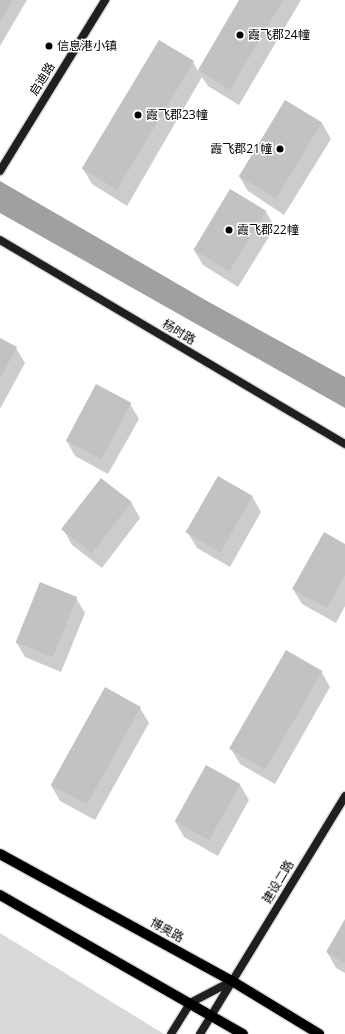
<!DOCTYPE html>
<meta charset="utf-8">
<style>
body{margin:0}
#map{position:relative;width:345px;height:1034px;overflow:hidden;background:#fff;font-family:"Open Sans","Noto Sans SC",sans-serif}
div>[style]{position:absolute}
.green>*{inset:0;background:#d9d9d9}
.water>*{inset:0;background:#a0a0a0}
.shadow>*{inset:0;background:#0003}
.building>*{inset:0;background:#c2c2c2;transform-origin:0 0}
.roads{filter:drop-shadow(1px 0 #dbdbdb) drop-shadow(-1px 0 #dbdbdb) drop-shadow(0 1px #dbdbdb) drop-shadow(0 -1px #dbdbdb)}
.secondary>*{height:8px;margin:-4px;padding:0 4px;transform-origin:4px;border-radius:4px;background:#1f1f1f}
.primary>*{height:10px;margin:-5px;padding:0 5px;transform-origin:5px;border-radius:5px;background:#000}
.dots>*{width:11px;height:11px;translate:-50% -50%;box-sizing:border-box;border:2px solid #fff;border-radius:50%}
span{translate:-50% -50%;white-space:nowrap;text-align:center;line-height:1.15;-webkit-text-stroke:3px #fff;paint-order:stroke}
.poi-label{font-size:12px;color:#000}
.left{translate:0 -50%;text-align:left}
.right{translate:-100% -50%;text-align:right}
.street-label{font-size:12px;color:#000}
</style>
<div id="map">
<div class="green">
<i style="clip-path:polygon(0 933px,164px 1034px,0 1034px)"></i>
</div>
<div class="water">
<i style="clip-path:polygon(0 181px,207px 301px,345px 377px,345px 408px,0 213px)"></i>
</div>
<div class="shadow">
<i style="clip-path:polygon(0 0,27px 0,0 46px)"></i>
<i style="clip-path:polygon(240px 0,301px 0,239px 105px,208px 86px,202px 77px,127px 206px,92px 184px,83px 169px,193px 62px,198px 71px)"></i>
<i style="clip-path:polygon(285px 101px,322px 123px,331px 139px,284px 215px,248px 191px,239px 176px)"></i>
<i style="clip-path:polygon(230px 190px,266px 212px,275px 227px,238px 287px,203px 265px,194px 250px)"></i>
<i style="clip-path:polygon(0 339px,16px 348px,25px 363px,0 409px)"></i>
<i style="clip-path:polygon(130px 404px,139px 419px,108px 474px,75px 456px,66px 440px)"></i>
<i style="clip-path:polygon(252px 496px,261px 512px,230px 567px,197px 548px,188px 533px)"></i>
<i style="clip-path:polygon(131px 502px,140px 518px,102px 568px,72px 545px,63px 529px)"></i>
<i style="clip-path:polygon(345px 545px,345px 606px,336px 623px,302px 604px,293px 589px)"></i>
<i style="clip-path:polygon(76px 598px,85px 613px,61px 672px,25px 657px,16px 642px)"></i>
<i style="clip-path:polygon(321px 671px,330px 687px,275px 784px,240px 764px,231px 749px)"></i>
<i style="clip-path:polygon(140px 708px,149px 723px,95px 820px,60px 801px,51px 785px)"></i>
<i style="clip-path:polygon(206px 766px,240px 785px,249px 800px,218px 856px,184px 837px,175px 821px)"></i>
<i style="clip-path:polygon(345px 921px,345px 973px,336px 968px,327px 952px)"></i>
</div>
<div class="building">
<i style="clip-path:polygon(0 0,13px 0,0 22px)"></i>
<i style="clip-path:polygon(239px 0,283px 0,230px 90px,198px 70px)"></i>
<i style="left:159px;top:40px;width:41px;height:150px;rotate:31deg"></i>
<i style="left:285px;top:100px;width:43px;height:89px;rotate:31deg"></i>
<i style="left:230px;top:189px;width:42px;height:71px;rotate:31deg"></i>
<i style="clip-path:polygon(0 338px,17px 347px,0 378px)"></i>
<i style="left:96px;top:384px;width:40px;height:64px;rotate:28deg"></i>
<i style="left:218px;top:476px;width:40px;height:65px;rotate:30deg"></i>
<i style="left:101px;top:478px;width:39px;height:65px;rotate:38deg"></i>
<i style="clip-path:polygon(324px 532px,345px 544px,345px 575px,327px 608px,292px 589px)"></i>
<i style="left:40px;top:582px;width:40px;height:65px;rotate:22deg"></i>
<i style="left:286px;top:650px;width:42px;height:114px;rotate:30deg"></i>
<i style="left:105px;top:687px;width:41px;height:112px;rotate:29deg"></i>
<i style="left:206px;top:765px;width:39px;height:64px;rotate:29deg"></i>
<i style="clip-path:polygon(345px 919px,345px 963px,326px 952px)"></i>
</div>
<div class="roads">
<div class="secondary">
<i style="left:0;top:171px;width:201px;rotate:-58.4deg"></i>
<i style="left:0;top:240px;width:401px;rotate:30.6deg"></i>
<i style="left:171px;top:1034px;width:36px;rotate:-58deg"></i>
<i style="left:190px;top:1003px;width:47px;rotate:-27.6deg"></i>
<i style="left:200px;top:1034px;width:279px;rotate:-58.6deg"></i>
</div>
<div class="primary">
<i style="left:0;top:854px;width:264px;rotate:28.7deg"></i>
<i style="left:232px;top:981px;width:102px;rotate:31.3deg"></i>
<i style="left:0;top:895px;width:280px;rotate:29.8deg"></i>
</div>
</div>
<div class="dots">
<i style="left:240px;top:35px;background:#000"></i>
<i style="left:49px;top:46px;background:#000"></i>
<i style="left:138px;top:115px;background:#000"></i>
<i style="left:280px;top:149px;background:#000"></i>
<i style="left:229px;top:230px;background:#000"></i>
</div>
<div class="poi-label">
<span class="left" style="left:248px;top:35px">霞飞郡24幢</span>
<span class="left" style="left:57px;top:46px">信息港小镇</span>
<span class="left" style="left:146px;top:115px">霞飞郡23幢</span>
<span class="right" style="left:272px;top:149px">霞飞郡21幢</span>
<span class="left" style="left:237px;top:230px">霞飞郡22幢</span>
</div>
<div class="street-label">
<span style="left:42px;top:79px;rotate:-58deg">启迪路</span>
<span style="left:179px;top:332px;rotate:31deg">杨时路</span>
<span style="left:278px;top:882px;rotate:-59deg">建设二路</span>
<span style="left:167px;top:930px;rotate:29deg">博奥路</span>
</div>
</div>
